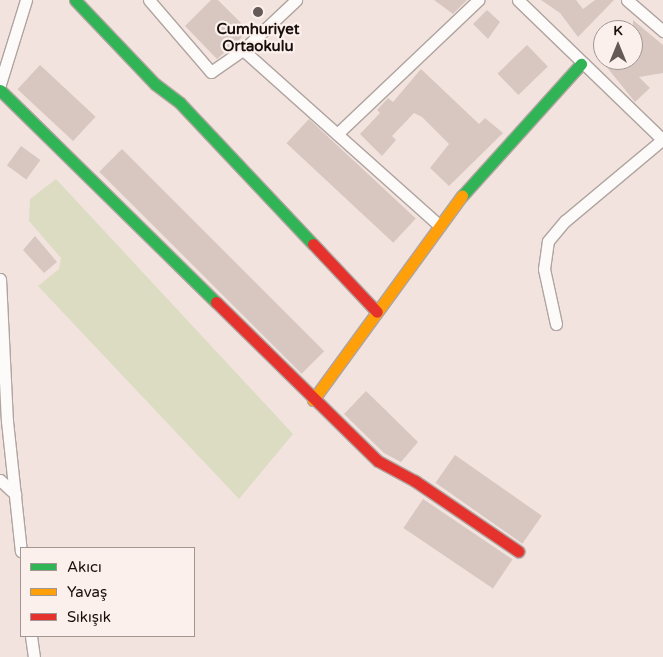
<!DOCTYPE html>
<meta charset="utf-8">
<style>
body{margin:0}
#map{position:relative;width:663px;height:657px;overflow:hidden;background:#f2e3de;font-family:"Varela Round",sans-serif}
div>[style]{position:absolute}
.green>*{inset:0;background:#dbdcc1}
.building>*{inset:0;background:#d8c7c1;transform-origin:0 0}
.roads{filter:drop-shadow(1px 0 #afa4a0) drop-shadow(-1px 0 #afa4a0) drop-shadow(0 1px #afa4a0) drop-shadow(0 -1px #afa4a0)}
.street>*{height:11px;margin:-5.5px;padding:0 5.5px;transform-origin:5.5px;border-radius:5.5px;background:#fdfbfa}
.fast>*{height:11px;margin:-5.5px;padding:0 5.5px;transform-origin:5.5px;border-radius:5.5px;background:#30b455}
.slow>*{height:11px;margin:-5.5px;padding:0 5.5px;transform-origin:5.5px;border-radius:5.5px;background:#ff9f0a}
.jam>*{height:11px;margin:-5.5px;padding:0 5.5px;transform-origin:5.5px;border-radius:5.5px;background:#e5322d}
.dots>*{width:14px;height:14px;translate:-50% -50%;box-sizing:border-box;border:2px solid #fbf0ec;border-radius:50%}
span{translate:-50% -50%;white-space:nowrap;text-align:center;line-height:1.15;-webkit-text-stroke:4.5px #fbf0ec;paint-order:stroke}
.poi-label{font-size:15px;color:#19100d;font-weight:700}
.legend{position:absolute;left:20px;top:547px;width:175px;height:90px;box-sizing:border-box;background:#fbf0ec;border:1px solid #a19693;margin:0;padding:6px 9px;list-style:none;font-size:15px;color:#19100d}
.legend li{display:flex;align-items:center;gap:10px;height:25px}
.legend b{width:25px;border:1px solid #a19693}
.north{position:absolute;left:593px;top:20px;width:50px;height:50px;box-sizing:border-box;background:#fbf0ec;border:1px solid #a19693;border-radius:50%;rotate:0deg;font-size:14px;font-weight:700;line-height:20px;text-align:center;color:#19100d}
.north::after{content:'';display:block;margin:auto;width:18px;height:22px;background:#655a56;clip-path:polygon(50% 0,100% 100%,50% 72%,0 100%)}
</style>
<div id="map">
<div class="green">
<i style="clip-path:polygon(56px 179px,293px 434px,239px 499px,38px 286px,59px 269px,61px 258px,29px 221px,30px 199px)"></i>
</div>
<div class="building">
<i style="clip-path:polygon(211px 0,218px 0,249px 31px,217px 59px,185px 26px)"></i>
<i style="clip-path:polygon(434px 0,467px 0,453px 14px)"></i>
<i style="clip-path:polygon(541px 0,576px 0,583px 9px,595px 0,614px 0,578px 37px,560px 13px)"></i>
<i style="clip-path:polygon(487px 10px,500px 22px,488px 39px,473px 24px)"></i>
<i style="clip-path:polygon(633px 20px,663px 45px,663px 73px,639px 77px,650px 88px,635px 102px,601px 60px,633px 60px)"></i>
<i style="left:527px;top:45px;width:30px;height:41px;rotate:46deg"></i>
<i style="left:40px;top:65px;width:76px;height:33px;rotate:43deg"></i>
<i style="clip-path:polygon(421px 69px,479px 124px,485px 118px,503px 133px,449px 186px,430px 168px,449px 144px,422px 117px,414px 113px,392px 136px,396px 140px,382px 156px,360px 134px,380px 113px,377px 110px,388px 98px,393px 102px)"></i>
<i style="left:309px;top:119px;width:146px;height:33px;rotate:43deg"></i>
<i style="left:21px;top:146px;width:24px;height:24px;rotate:36deg"></i>
<i style="left:122px;top:149px;width:286px;height:32px;rotate:45deg"></i>
<i style="clip-path:polygon(35px 236px,57px 262px,44px 273px,23px 250px)"></i>
<i style="clip-path:polygon(366px 391px,418px 442px,401px 462px,384px 453px,344px 414px)"></i>
<i style="left:455px;top:455px;width:106px;height:34px;rotate:35deg"></i>
<i style="left:423px;top:499px;width:108px;height:35px;rotate:34deg"></i>
</div>
<div class="roads">
<div class="street">
<i style="left:149px;top:0;width:95px;rotate:49.3deg"></i>
<i style="left:211px;top:72px;width:39px;rotate:-35deg"></i>
<i style="left:243px;top:50px;width:73px;rotate:-43.3deg"></i>
<i style="left:518px;top:0;width:200px;rotate:44deg"></i>
<i style="left:627px;top:0;width:48px;rotate:40.7deg"></i>
<i style="left:243px;top:50px;width:264px;rotate:41.8deg"></i>
<i style="left:0;top:84px;width:88px;rotate:-72.8deg"></i>
<i style="left:337px;top:134px;width:195px;rotate:-43.5deg"></i>
<i style="left:0;top:279px;width:142px;rotate:87.2deg"></i>
<i style="left:7px;top:421px;width:131px;rotate:83.9deg"></i>
<i style="left:556px;top:324px;width:56px;rotate:-102.3deg"></i>
<i style="left:544px;top:269px;width:28px;rotate:-82deg"></i>
<i style="left:548px;top:241px;width:26px;rotate:-50deg"></i>
<i style="left:565px;top:221px;width:128px;rotate:-39.9deg"></i>
<i style="left:0;top:480px;width:21px;rotate:43deg"></i>
<i style="left:31px;top:636px;width:21px;rotate:82deg"></i>
</div>
<div class="fast">
<i style="left:75px;top:0;width:116px;rotate:46.4deg"></i>
<i style="left:155px;top:84px;width:31px;rotate:37deg"></i>
<i style="left:180px;top:103px;width:194px;rotate:46.7deg"></i>
<i style="left:0;top:90px;width:303px;rotate:44.5deg"></i>
<i style="left:462px;top:196px;width:178px;rotate:-48deg"></i>
</div>
<div class="slow">
<i style="left:313px;top:400px;width:253px;rotate:-53.9deg"></i>
</div>
<div class="jam">
<i style="left:313px;top:244px;width:93px;rotate:46.7deg"></i>
<i style="left:216px;top:302px;width:227px;rotate:44.5deg"></i>
<i style="left:378px;top:461px;width:42px;rotate:28.4deg"></i>
<i style="left:415px;top:481px;width:125px;rotate:34.2deg"></i>
</div>
</div>
<div class="dots">
<i style="left:258px;top:12px;background:#655a56"></i>
</div>
<div class="poi-label">
<span style="left:258px;top:38px">Cumhuriyet<br>Ortaokulu</span>
</div>
<ul class="legend">
<li><b style="height:6px;background:#30b455"></b>Akıcı</li>
<li><b style="height:6px;background:#ff9f0a"></b>Yavaş</li>
<li><b style="height:6px;background:#e5322d"></b>Sıkışık</li>
</ul>
<div class="north">K</div>
</div>
